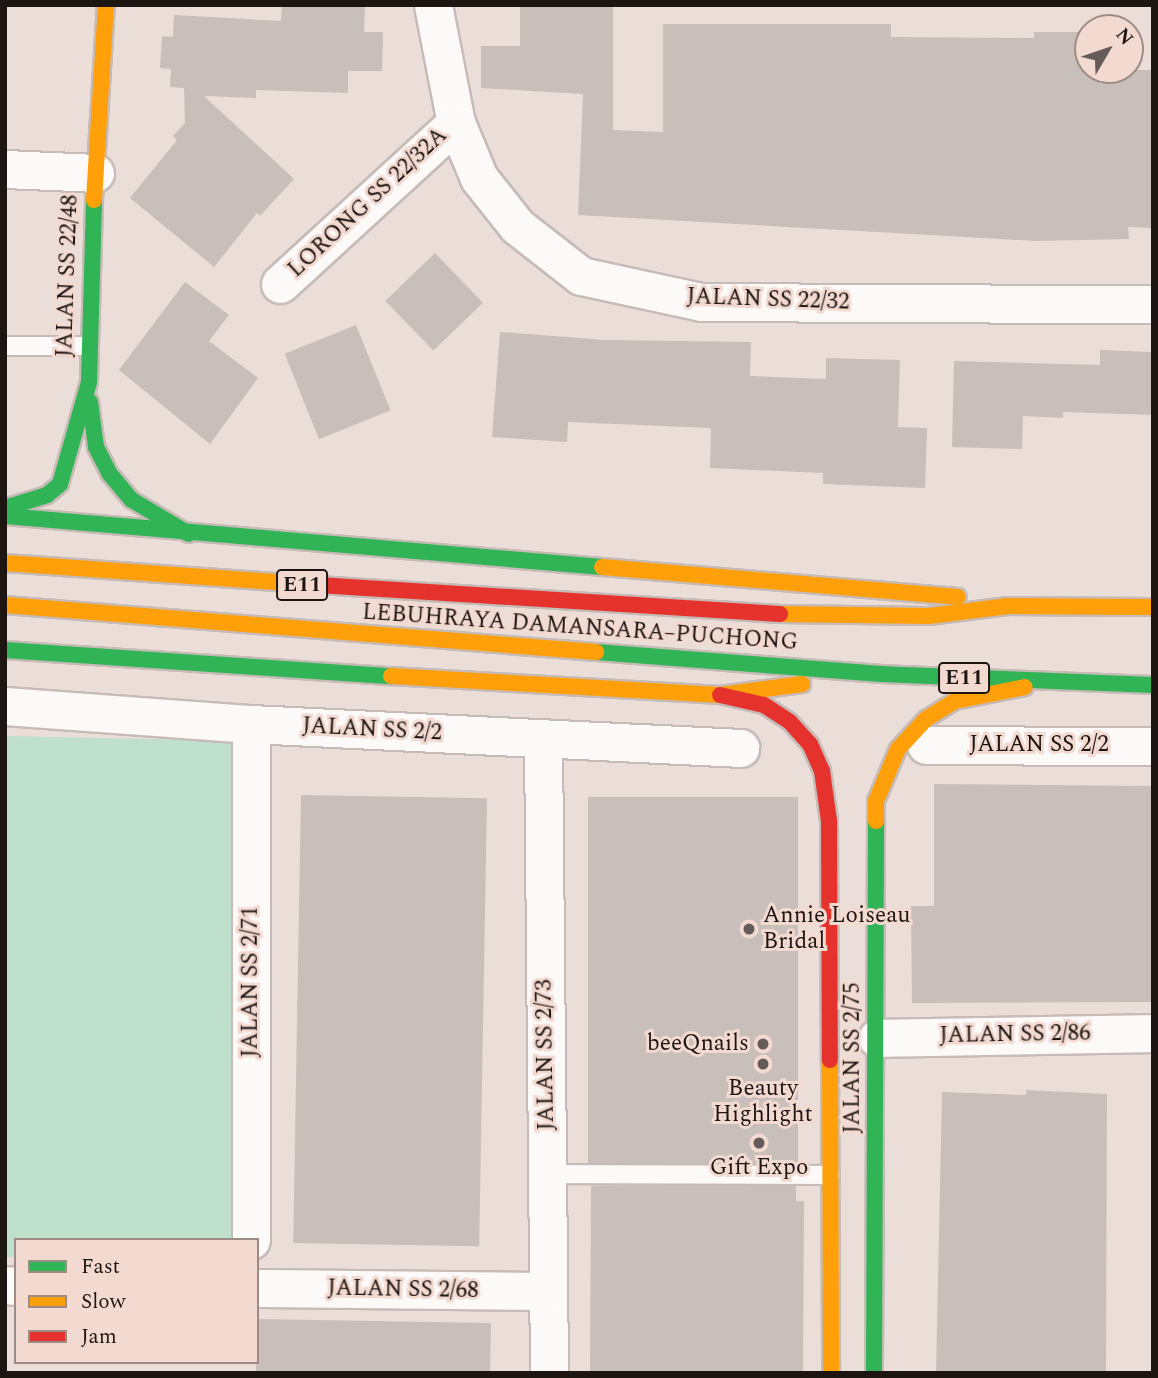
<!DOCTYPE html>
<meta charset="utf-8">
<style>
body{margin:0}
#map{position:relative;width:1158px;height:1378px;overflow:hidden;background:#ebded9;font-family:Spectral,serif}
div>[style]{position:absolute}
.green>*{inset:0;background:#bee0cc}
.building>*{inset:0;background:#c8beba;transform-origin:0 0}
.roads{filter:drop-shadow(2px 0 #c6bbb7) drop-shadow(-2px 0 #c6bbb7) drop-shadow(0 2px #c6bbb7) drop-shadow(0 -2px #c6bbb7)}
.lane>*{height:18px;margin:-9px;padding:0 9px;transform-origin:9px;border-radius:9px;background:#fcfaf9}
.street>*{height:37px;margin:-18.5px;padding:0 18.5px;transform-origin:18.5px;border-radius:18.5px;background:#fcfaf9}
.fast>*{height:16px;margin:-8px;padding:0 8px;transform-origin:8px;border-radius:8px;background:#30b455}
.slow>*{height:16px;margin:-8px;padding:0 8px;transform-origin:8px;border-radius:8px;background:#ff9f0a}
.jam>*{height:16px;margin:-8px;padding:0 8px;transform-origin:8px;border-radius:8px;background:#e5322d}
.dots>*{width:19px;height:19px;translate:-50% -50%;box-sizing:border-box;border:4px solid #f3dad1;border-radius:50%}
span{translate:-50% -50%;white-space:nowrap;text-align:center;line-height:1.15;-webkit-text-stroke:6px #f3dad1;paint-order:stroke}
.shield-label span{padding:2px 5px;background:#f3dad1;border:2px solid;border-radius:5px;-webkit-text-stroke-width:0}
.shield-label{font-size:21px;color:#1d1512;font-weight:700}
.street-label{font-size:23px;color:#1d1512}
.poi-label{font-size:23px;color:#1d1512}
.left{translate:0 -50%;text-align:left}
.right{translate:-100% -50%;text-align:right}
.frame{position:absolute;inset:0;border:7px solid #1d1512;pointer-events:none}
.legend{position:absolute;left:14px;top:1238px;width:245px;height:126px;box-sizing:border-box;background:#f3dad1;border:2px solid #9d8b85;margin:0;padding:9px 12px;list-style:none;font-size:21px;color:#1d1512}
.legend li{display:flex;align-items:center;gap:14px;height:35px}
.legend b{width:35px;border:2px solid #9d8b85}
.north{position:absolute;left:1074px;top:14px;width:70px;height:70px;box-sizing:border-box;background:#f3dad1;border:2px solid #9d8b85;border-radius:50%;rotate:51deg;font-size:19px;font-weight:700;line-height:28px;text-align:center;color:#1d1512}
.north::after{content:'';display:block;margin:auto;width:24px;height:32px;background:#655b58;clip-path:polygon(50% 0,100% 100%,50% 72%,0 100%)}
</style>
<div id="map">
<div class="green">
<i style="clip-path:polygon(5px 736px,243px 741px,236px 1240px,16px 1240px,16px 1257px,5px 1257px)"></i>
</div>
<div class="building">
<i style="clip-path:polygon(282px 5px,365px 5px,364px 32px,383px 32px,382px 71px,348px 71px,348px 93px,256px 90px,256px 98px,204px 96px,294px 179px,260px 216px,257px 213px,214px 267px,130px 198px,177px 140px,173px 136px,185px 123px,184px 88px,170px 87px,171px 69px,160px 68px,162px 36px,173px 37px,174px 15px,281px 21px)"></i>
<i style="clip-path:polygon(520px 5px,613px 7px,613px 130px,663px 132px,663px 24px,891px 24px,891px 37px,1034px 38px,1034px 32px,1088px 32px,1088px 70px,1153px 70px,1153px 228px,1128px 227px,1129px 239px,1036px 241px,578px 215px,583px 94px,481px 88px,481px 46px,520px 46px)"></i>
<i style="left:435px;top:253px;width:69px;height:69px;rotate:46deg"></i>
<i style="clip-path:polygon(185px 282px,229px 315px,209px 341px,258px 378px,210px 444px,119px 370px)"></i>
<i style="left:356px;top:325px;width:92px;height:77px;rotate:68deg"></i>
<i style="clip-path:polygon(500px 332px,606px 340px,751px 342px,750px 376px,826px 379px,826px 358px,900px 360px,898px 427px,927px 428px,925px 488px,823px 484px,823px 473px,710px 468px,711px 428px,568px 422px,567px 442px,492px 437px)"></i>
<i style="clip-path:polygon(1100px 350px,1153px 352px,1153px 415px,1063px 412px,1063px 418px,1023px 416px,1022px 449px,952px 447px,954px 361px,1100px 365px)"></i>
<i style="clip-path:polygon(934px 784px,1153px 786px,1153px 1002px,912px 1003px,911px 906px,934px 906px)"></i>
<i style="left:301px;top:795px;width:186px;height:448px;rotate:1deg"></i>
<i style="left:588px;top:797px;width:210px;height:366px"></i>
<i style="clip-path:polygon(1026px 1090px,1107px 1094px,1106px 1373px,936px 1373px,942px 1092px,1026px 1095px)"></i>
<i style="clip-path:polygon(591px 1186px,796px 1186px,796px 1201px,804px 1201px,803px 1373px,590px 1373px)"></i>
<i style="left:257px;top:1319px;width:234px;height:54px;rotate:1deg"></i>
</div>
<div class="roads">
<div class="lane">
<i style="left:5px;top:346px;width:82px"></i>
<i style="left:547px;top:1174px;width:283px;rotate:0.2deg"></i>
</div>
<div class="street">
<i style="left:433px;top:5px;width:120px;rotate:79deg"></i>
<i style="left:456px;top:123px;width:60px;rotate:67.3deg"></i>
<i style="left:479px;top:178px;width:61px;rotate:51.6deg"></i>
<i style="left:517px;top:226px;width:81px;rotate:38deg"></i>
<i style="left:581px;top:276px;width:123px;rotate:12.2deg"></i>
<i style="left:701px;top:302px;width:452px;rotate:0.3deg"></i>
<i style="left:5px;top:169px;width:90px;rotate:2.5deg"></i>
<i style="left:280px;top:284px;width:239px;rotate:-42.5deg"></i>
<i style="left:5px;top:706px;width:247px;rotate:4.2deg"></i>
<i style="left:251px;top:724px;width:490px;rotate:2.8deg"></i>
<i style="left:543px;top:738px;width:635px;rotate:89.46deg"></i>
<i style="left:926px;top:745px;width:227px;rotate:0.3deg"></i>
<i style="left:877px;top:1038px;width:276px;rotate:-1deg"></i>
<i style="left:251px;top:1240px;width:516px;rotate:-90deg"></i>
<i style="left:5px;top:1285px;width:11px;rotate:5deg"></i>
<i style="left:257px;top:1288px;width:291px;rotate:0.6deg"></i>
</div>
<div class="fast">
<i style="left:90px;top:402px;width:45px;rotate:82.4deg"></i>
<i style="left:96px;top:447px;width:29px;rotate:63deg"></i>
<i style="left:109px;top:473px;width:35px;rotate:50deg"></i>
<i style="left:132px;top:500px;width:66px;rotate:30.8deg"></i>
<i style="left:5px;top:508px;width:44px;rotate:-17.2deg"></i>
<i style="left:47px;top:495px;width:17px;rotate:-40deg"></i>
<i style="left:60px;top:484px;width:106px;rotate:-74.1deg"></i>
<i style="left:89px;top:382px;width:182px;rotate:-88.4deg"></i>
<i style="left:5px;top:516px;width:599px;rotate:4.88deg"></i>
<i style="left:5px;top:650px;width:387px;rotate:3.9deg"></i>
<i style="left:596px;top:652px;width:286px;rotate:4.4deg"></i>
<i style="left:881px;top:674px;width:272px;rotate:2.3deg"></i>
<i style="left:874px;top:1373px;width:552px;rotate:-89.79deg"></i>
</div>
<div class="slow">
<i style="left:94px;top:200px;width:195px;rotate:-86.5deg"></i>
<i style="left:5px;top:563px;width:314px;rotate:4deg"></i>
<i style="left:602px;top:567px;width:357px;rotate:4.8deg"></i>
<i style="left:5px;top:605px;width:593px;rotate:4.55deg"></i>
<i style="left:780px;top:614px;width:149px;rotate:0.8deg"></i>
<i style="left:929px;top:616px;width:80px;rotate:-7.2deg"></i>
<i style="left:1008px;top:606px;width:145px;rotate:0.4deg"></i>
<i style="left:391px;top:676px;width:330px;rotate:3.3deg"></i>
<i style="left:720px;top:695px;width:83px;rotate:-7.6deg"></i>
<i style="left:876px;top:821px;width:20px;rotate:-90deg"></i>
<i style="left:876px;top:801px;width:56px;rotate:-67.1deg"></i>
<i style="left:898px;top:749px;width:41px;rotate:-47deg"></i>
<i style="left:926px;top:719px;width:34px;rotate:-32deg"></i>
<i style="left:955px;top:701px;width:71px;rotate:-11.3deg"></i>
<i style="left:830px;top:1060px;width:313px;rotate:89.8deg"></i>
</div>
<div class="jam">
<i style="left:318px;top:585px;width:463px;rotate:3.6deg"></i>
<i style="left:720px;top:695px;width:45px;rotate:12.8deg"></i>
<i style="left:764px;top:705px;width:31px;rotate:33deg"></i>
<i style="left:790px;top:722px;width:30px;rotate:48deg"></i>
<i style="left:810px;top:744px;width:30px;rotate:66deg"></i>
<i style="left:822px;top:771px;width:50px;rotate:82deg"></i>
<i style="left:829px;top:821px;width:239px;rotate:89.8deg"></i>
</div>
</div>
<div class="dots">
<i style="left:749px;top:929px;background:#655b58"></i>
<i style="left:763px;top:1044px;background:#655b58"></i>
<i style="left:763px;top:1064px;background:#655b58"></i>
<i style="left:759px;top:1143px;background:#655b58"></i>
</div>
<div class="shield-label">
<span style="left:302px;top:585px">E11</span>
<span style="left:964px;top:678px">E11</span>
</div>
<div class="street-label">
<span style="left:368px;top:203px;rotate:-43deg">LORONG SS 22/32A</span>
<span style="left:68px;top:276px;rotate:-88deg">JALAN SS 22/48</span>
<span style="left:768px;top:300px;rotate:2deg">JALAN SS 22/32</span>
<span style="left:580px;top:628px;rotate:4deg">LEBUHRAYA DAMANSARA–PUCHONG</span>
<span style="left:372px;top:730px;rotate:3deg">JALAN SS 2/2</span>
<span style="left:1039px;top:745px">JALAN SS 2/2</span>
<span style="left:251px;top:982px;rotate:-90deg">JALAN SS 2/71</span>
<span style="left:1015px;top:1035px;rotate:-1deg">JALAN SS 2/86</span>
<span style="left:546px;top:1055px;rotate:-91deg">JALAN SS 2/73</span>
<span style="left:853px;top:1058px;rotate:-90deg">JALAN SS 2/75</span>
<span style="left:403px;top:1290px;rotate:1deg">JALAN SS 2/68</span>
</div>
<div class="poi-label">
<span class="left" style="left:763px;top:929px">Annie Loiseau<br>Bridal</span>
<span class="right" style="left:749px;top:1044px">beeQnails</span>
<span style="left:763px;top:1102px">Beauty<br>Highlight</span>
<span style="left:759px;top:1168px">Gift Expo</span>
</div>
<div class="frame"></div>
<ul class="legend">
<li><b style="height:9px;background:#30b455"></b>Fast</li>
<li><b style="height:9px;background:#ff9f0a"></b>Slow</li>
<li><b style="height:9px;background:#e5322d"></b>Jam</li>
</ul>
<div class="north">N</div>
</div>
